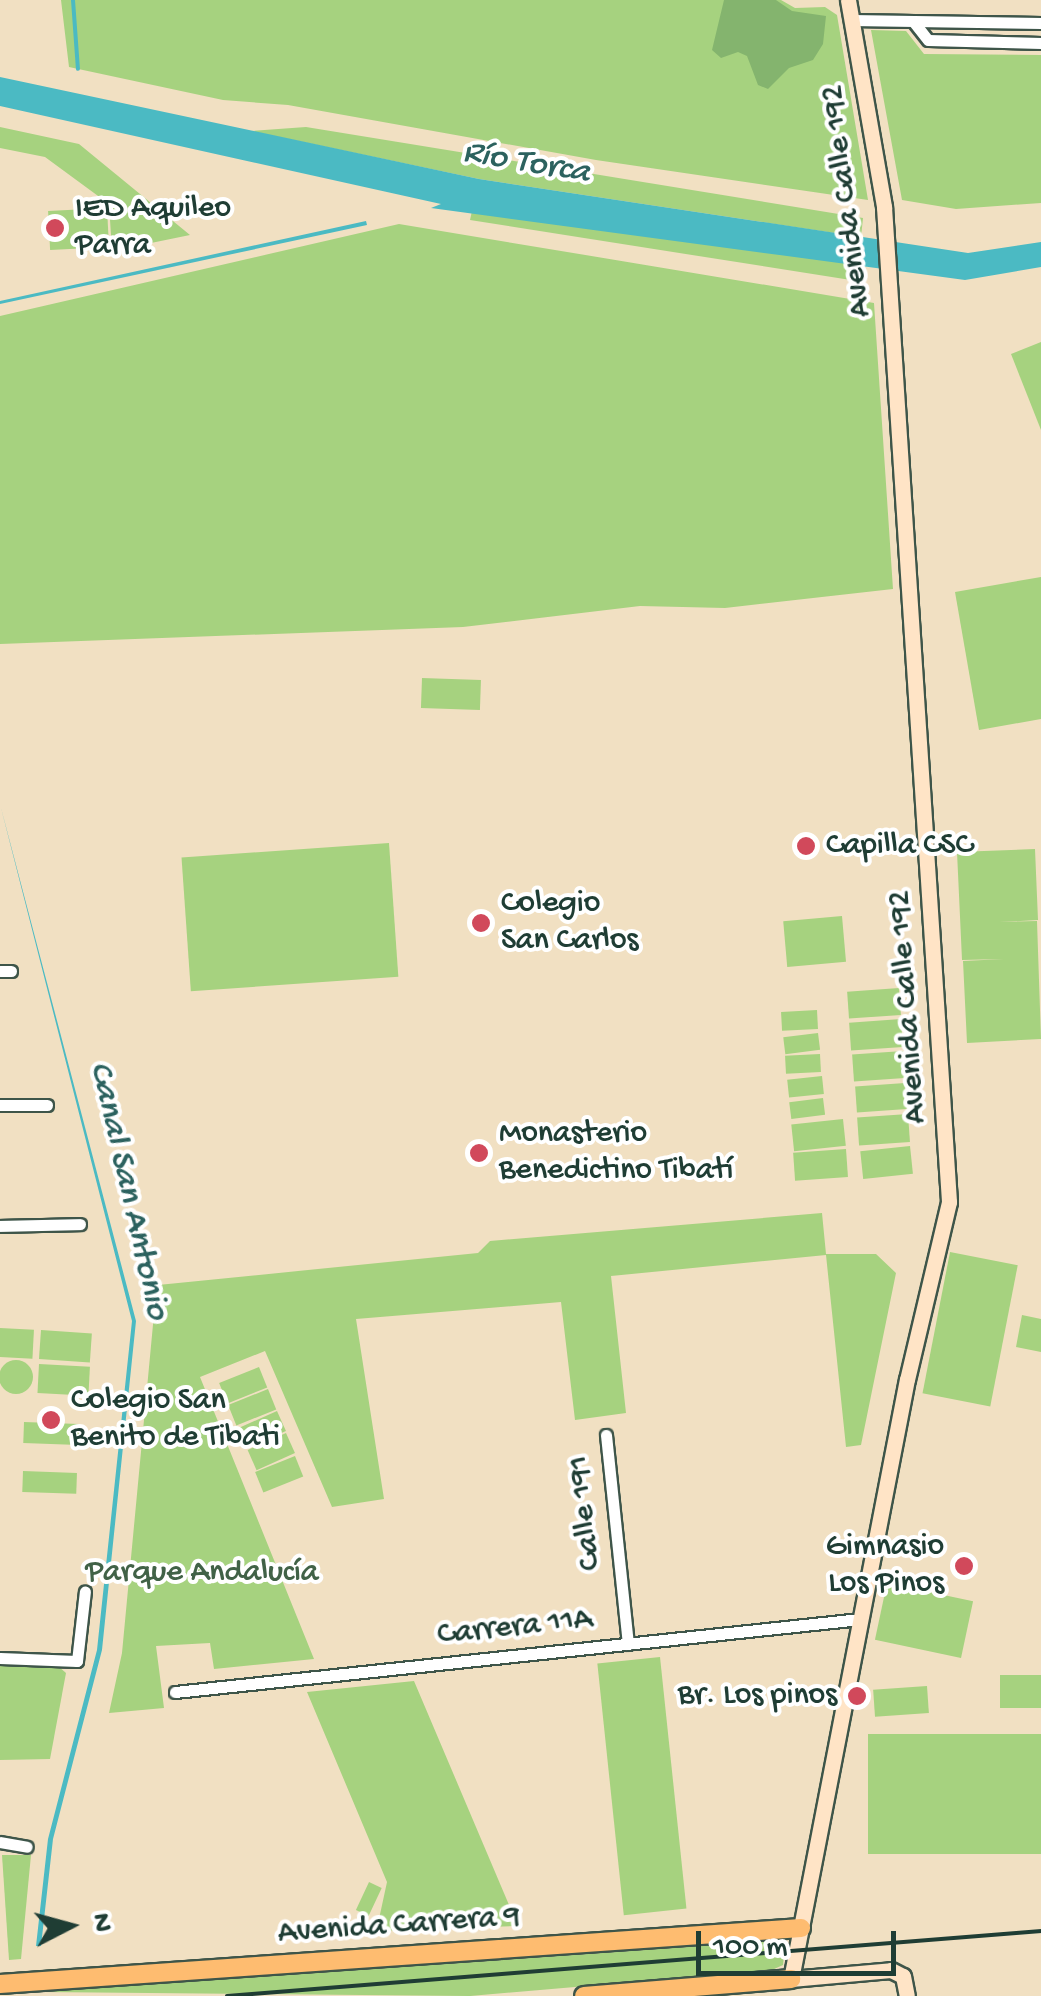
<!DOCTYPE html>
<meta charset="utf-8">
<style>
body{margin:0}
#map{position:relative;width:1041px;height:1996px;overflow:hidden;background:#f1e0c2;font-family:"Gochi Hand",sans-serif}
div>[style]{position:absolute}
.green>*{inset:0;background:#a6d27f;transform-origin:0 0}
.round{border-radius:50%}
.forest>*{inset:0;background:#84b46e}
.water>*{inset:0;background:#4bbac3}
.stream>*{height:4px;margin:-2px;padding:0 2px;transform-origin:2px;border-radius:2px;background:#4bbac3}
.roads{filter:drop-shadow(2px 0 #3e5549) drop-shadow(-2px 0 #3e5549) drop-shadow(0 2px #3e5549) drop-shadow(0 -2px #3e5549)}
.street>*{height:11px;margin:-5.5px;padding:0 5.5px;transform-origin:5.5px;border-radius:5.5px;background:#fff}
.secondary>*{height:15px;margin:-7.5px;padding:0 7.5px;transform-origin:7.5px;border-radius:7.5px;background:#ffe4c6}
.primary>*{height:18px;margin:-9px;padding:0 9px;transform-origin:9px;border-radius:9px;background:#febc70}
.rail>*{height:4px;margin:-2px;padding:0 2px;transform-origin:2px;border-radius:2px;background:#1f3d34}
.dots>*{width:28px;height:28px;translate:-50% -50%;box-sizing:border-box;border:5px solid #fff;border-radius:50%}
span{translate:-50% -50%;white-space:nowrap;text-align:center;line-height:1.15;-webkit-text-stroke:8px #fff;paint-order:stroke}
.street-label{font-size:32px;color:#1f3d34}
.poi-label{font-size:32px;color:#1f3d34}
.left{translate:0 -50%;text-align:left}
.right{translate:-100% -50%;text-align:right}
.park-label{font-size:32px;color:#416247}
.water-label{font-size:35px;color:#2c625f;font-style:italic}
.north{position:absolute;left:20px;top:1876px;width:100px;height:100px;-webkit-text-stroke:8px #fff;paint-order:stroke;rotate:84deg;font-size:28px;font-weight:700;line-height:40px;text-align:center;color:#1f3d34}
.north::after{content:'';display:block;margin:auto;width:35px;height:45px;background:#1f3d34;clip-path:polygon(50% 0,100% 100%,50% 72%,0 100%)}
.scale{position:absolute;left:696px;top:1931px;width:200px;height:45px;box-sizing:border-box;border:5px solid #1f3d34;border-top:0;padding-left:12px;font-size:30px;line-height:35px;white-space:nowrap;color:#1f3d34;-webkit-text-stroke:8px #fff;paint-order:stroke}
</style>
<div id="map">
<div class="green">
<i style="clip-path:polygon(61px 0,781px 0,795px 8px,825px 7px,837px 15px,868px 200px,596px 160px,288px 105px,223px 100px,69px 67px)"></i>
<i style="clip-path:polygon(871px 30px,906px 31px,924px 54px,1041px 55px,1041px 203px,956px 209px,902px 200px)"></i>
<i style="clip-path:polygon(0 127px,79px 144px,190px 235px,112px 251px,109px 204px,45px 157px,0 148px)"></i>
<i style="clip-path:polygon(306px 127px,863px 218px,861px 237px,479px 179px,251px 131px)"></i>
<i style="left:107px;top:208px;width:39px;height:59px;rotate:87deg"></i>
<i style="clip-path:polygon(472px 211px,860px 265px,857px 281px,470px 220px)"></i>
<i style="clip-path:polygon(399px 224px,874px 303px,893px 589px,725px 608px,640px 606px,463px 627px,0 644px,0 316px)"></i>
<i style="clip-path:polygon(1041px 342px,1041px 430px,1011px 354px)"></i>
<i style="clip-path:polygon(1041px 577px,1041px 719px,979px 730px,955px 592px)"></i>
<i style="left:422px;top:678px;width:59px;height:30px;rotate:2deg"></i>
<i style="left:389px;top:843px;width:134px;height:208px;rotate:86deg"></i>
<i style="clip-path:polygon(1035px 849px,1038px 920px,999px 922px,1037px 921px,1041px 1039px,967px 1043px,963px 961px,1004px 959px,962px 960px,957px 852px)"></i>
<i style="left:842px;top:916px;width:46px;height:59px;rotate:85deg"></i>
<i style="left:899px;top:988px;width:27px;height:52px;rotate:86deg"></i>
<i style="left:817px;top:1010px;width:19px;height:36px;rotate:87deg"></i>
<i style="left:901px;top:1019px;width:28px;height:52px;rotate:86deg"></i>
<i style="left:818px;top:1033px;width:17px;height:35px;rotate:83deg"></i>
<i style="left:903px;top:1051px;width:27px;height:51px;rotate:86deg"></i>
<i style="left:820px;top:1054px;width:18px;height:35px;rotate:87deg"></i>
<i style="left:822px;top:1076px;width:18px;height:35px;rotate:84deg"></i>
<i style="left:905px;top:1083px;width:26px;height:50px;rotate:86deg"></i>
<i style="left:823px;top:1098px;width:17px;height:34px;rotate:83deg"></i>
<i style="left:908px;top:1114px;width:28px;height:51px;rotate:86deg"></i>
<i style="left:843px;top:1119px;width:27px;height:52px;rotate:84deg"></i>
<i style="left:910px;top:1146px;width:28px;height:50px;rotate:84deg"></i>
<i style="left:846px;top:1149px;width:28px;height:53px;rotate:86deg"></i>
<i style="clip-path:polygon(822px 1213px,826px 1254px,876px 1254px,896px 1273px,861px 1445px,846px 1447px,826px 1255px,611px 1276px,626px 1413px,575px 1420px,561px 1302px,356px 1319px,384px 1499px,332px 1507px,265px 1351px,200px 1377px,314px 1659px,214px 1669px,210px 1643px,156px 1646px,164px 1708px,109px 1713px,122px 1653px,154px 1314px,148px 1286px,478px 1253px,490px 1241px)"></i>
<i style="left:950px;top:1252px;width:69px;height:144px;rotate:11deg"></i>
<i style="clip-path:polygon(1022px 1315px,1041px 1319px,1041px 1352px,1016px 1347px)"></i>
<i style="left:0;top:1328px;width:34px;height:29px;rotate:3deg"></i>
<i style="left:41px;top:1330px;width:51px;height:29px;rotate:4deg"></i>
<i class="round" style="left:-1px;top:1360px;width:34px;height:34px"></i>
<i style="left:39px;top:1364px;width:51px;height:29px;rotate:3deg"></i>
<i style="left:259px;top:1367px;width:22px;height:43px;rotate:68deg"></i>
<i style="left:268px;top:1389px;width:22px;height:43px;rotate:68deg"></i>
<i style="left:277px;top:1411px;width:22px;height:42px;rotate:66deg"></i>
<i style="left:24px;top:1422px;width:55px;height:21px;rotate:2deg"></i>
<i style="left:286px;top:1433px;width:22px;height:42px;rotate:66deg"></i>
<i style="left:295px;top:1456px;width:22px;height:43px;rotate:68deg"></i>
<i style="left:23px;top:1471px;width:54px;height:21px;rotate:2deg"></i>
<i style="left:887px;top:1583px;width:88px;height:58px;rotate:12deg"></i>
<i style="left:660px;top:1657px;width:253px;height:63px;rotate:84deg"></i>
<i style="clip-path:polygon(0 1666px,58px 1666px,66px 1673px,50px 1759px,0 1760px)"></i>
<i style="left:1041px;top:1675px;width:33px;height:41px;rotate:90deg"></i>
<i style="clip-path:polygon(414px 1681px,518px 1926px,349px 1932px,379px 1919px,387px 1882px,307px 1692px)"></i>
<i style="left:927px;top:1686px;width:27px;height:54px;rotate:86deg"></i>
<i style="left:1041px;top:1734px;width:120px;height:173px;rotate:90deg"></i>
<i style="clip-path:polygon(2px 1855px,31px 1855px,21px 1959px,9px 1960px)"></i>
<i style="left:369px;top:1882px;width:14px;height:31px;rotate:25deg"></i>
<i style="clip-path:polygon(776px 1941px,785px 1946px,783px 1965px,772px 1970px,470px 1996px,41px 1992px)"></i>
</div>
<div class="forest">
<i style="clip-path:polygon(724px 0,776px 0,792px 11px,826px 16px,823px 44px,813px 60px,789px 68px,768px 89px,758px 85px,747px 56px,738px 52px,721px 58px,712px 50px)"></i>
</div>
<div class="water">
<i style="clip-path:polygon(0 77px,479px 179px,968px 253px,1041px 242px,1041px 267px,965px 280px,431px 208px,441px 204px,0 106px)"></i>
<i style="clip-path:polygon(366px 221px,367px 225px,0 304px,0 301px)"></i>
<i style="clip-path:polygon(0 804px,136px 1321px,102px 1650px,53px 1839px,41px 1946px,36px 1946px,48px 1839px,97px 1650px,132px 1321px)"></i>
</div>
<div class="stream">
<i style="left:73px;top:0;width:69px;rotate:85.9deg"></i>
</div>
<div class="roads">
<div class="street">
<i style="left:851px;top:20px;width:190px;rotate:0.9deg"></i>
<i style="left:913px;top:21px;width:24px;rotate:52deg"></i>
<i style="left:928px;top:40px;width:113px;rotate:1.5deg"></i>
<i style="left:0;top:971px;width:11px"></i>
<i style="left:0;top:1105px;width:47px"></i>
<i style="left:0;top:1226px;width:80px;rotate:-1.4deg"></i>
<i style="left:606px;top:1435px;width:210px;rotate:84deg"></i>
<i style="left:0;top:1658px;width:77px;rotate:2.2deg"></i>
<i style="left:77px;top:1661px;width:70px;rotate:-83.5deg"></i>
<i style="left:175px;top:1692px;width:689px;rotate:-6.08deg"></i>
<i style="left:0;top:1842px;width:27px;rotate:10deg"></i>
</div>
<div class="secondary">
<i style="left:848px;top:0;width:210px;rotate:80.1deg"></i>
<i style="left:884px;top:207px;width:997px;rotate:86.26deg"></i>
<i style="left:949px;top:1202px;width:182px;rotate:103.3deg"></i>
<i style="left:907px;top:1379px;width:611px;rotate:100.94deg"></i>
<i style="left:791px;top:1979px;width:100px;rotate:-5.1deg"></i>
<i style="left:891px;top:1970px;width:13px;rotate:27deg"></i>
<i style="left:903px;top:1976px;width:20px;rotate:79deg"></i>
</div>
<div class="primary">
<i style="left:0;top:1984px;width:803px;rotate:-4deg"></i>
<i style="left:584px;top:1996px;width:208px;rotate:-4.7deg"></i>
</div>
</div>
<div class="rail">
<i style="left:227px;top:1996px;width:817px;rotate:-4.57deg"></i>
</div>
<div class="dots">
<i style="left:55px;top:228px;background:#d1495b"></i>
<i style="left:806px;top:846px;background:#d1495b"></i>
<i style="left:481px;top:923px;background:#d1495b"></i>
<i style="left:479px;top:1153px;background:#d1495b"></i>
<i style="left:51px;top:1420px;background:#d1495b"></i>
<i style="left:964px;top:1566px;background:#d1495b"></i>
<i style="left:857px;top:1696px;background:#d1495b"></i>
</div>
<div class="street-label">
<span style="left:848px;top:201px;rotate:-97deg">Avenida Calle 192</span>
<span style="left:909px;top:1007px;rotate:-94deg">Avenida Calle 192</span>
<span style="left:586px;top:1513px;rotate:-96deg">Calle 191</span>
<span style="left:515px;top:1628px;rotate:-6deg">Carrera 11A</span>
<span style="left:399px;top:1926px;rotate:-4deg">Avenida Carrera 9</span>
</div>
<div class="poi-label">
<span class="left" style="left:75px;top:228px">IED Aquileo<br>Parra</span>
<span class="left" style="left:826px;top:846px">Capilla CSC</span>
<span class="left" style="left:501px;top:923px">Colegio<br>San Carlos</span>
<span class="left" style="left:499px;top:1153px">Monasterio<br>Benedictino Tibatí</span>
<span class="left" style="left:71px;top:1420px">Colegio San<br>Benito de Tibati</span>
<span class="right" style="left:944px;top:1566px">Gimnasio<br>Los Pinos</span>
<span class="right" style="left:837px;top:1696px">Br. Los pinos</span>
</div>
<div class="park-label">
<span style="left:202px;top:1573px">Parque Andalucía</span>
</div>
<div class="water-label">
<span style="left:526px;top:164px;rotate:10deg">Río Torca</span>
<span style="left:127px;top:1191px;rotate:77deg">Canal San Antonio</span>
</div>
<div class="north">N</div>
<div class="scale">100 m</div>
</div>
